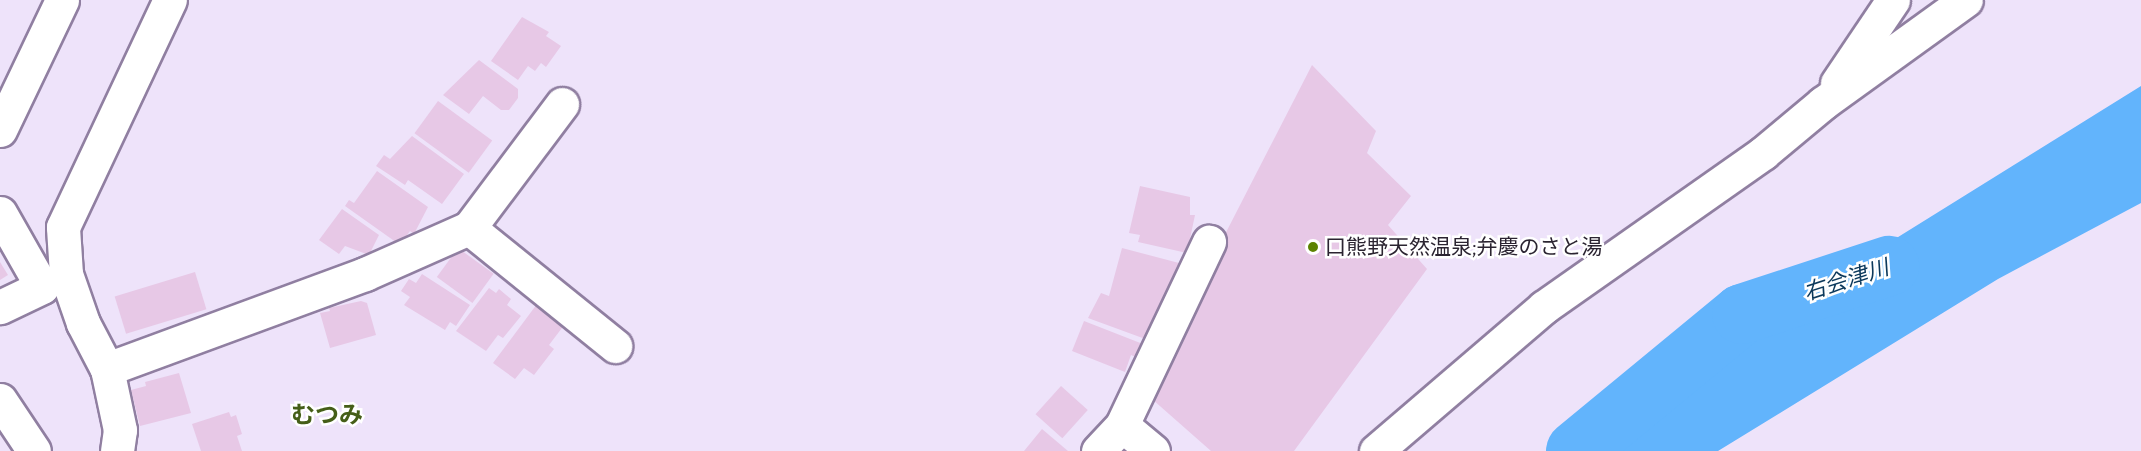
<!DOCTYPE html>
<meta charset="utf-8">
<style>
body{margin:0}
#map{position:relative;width:2141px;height:451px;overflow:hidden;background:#eee3fa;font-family:Bitter,"Noto Sans JP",serif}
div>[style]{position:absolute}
.water>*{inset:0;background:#62b4fc}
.river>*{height:60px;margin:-30px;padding:0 30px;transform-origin:30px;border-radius:30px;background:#62b4fc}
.building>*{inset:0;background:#e7c8e6;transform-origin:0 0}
.roads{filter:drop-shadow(2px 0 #907fa1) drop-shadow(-2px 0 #907fa1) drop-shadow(0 2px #907fa1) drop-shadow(0 -2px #907fa1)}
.minor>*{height:33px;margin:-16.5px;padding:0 16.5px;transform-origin:16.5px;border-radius:16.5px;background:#fff}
.dots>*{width:16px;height:16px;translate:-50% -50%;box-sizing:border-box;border:3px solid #fff;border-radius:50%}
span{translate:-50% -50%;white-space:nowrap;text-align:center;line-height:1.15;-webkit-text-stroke:5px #fff;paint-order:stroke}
.poi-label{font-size:21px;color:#2b2431}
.left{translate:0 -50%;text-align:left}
.water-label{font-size:22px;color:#0c395c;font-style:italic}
.quarter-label{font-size:24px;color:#455e18;font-weight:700}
</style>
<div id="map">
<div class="water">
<i style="clip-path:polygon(2141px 86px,2141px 203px,1998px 279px,1718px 451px,1554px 451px)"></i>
</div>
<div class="river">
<i style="left:1576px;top:451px;width:215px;rotate:-39.5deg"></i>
<i style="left:1742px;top:314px;width:155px;rotate:-18.1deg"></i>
</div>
<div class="building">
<i style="clip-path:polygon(522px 17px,549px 32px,546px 36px,561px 46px,546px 67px,541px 63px,535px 71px,528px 66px,518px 80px,491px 61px)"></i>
<i style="clip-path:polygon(479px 60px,518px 89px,518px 98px,509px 110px,501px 110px,483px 96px,469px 114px,443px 95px)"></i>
<i style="clip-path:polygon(1312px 65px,1376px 131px,1367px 153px,1411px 196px,1388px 225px,1427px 269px,1294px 451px,1211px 451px,1144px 392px)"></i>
<i style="left:438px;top:101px;width:67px;height:40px;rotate:36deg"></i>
<i style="clip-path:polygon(412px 136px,464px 174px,442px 204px,408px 180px,405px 185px,376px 166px,384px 155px,390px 159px)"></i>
<i style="clip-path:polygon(377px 171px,428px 207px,414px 234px,410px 231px,400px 245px,345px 206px,349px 200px,354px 203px)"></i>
<i style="clip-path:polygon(1140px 186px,1190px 197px,1190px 215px,1195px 215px,1187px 253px,1138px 242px,1140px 235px,1129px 233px)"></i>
<i style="clip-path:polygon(342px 209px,379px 235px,369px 255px,345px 246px,339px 254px,319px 240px)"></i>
<i style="left:458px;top:248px;width:44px;height:36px;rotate:36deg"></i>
<i style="clip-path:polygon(1122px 248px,1179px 263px,1148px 340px,1088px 318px,1101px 293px,1109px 296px)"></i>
<i style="clip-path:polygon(0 262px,8px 275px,0 280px)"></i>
<i style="left:195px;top:272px;width:39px;height:84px;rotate:73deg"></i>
<i style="clip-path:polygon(422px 274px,470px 305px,456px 326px,450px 322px,445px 330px,404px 305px,410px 297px,401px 291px,409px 279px,416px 283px)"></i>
<i style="clip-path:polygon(489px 288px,496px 293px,499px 289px,511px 299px,507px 305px,521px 316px,503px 338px,498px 335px,486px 351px,456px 331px)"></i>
<i style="clip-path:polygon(361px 301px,367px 303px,376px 335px,330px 348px,320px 313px,330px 311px,329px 308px)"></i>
<i style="clip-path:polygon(537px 304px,565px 324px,549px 345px,554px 349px,534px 375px,524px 368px,515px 379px,493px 363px)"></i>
<i style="clip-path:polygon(1084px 321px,1148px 346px,1142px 360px,1131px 355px,1125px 372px,1072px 351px)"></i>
<i style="clip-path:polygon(179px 373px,191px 413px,140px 426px,131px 390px,146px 386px,145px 382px)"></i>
<i style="left:1061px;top:386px;width:36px;height:38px;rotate:42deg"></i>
<i style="clip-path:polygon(229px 412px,231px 417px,236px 415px,242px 434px,237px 436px,242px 451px,201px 451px,192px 424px)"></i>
<i style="clip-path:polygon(1042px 429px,1068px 451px,1024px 451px)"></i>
</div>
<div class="roads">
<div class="minor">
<i style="left:1837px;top:83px;width:100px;rotate:-56deg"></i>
<i style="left:0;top:130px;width:144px;rotate:-64.5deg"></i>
<i style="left:0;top:213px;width:85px;rotate:60.4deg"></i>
<i style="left:42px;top:287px;width:47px;rotate:154.5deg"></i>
<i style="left:469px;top:228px;width:188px;rotate:38.9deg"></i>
<i style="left:107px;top:369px;width:275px;rotate:-20.2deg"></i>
<i style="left:365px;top:274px;width:114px;rotate:-23.9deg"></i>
<i style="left:469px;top:228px;width:155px;rotate:-53.1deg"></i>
<i style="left:0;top:400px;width:61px;rotate:56.3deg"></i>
<i style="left:117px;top:451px;width:21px;rotate:-82deg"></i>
<i style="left:120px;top:430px;width:62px;rotate:-102deg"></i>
<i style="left:107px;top:369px;width:52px;rotate:-117.6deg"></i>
<i style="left:83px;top:323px;width:52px;rotate:-109.1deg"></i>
<i style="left:66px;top:274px;width:47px;rotate:-93.7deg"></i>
<i style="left:63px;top:227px;width:251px;rotate:-64.8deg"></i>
<i style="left:1098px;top:451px;width:35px;rotate:-47deg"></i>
<i style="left:1153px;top:451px;width:40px;rotate:-140deg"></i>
<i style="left:1122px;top:425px;width:203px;rotate:-64.6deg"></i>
<i style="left:1376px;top:451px;width:221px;rotate:-40.6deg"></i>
<i style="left:1544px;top:307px;width:268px;rotate:-35.1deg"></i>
<i style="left:1763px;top:153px;width:78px;rotate:-39.8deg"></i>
<i style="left:1823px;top:103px;width:176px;rotate:-35.8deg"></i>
</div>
</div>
<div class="dots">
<i style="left:1313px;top:247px;background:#5c8201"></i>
</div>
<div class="poi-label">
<span class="left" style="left:1325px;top:247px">口熊野天然温泉;弁慶のさと湯</span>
</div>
<div class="water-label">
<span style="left:1846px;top:280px;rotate:-18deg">右会津川</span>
</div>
<div class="quarter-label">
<span style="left:327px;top:416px">むつみ</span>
</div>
</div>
